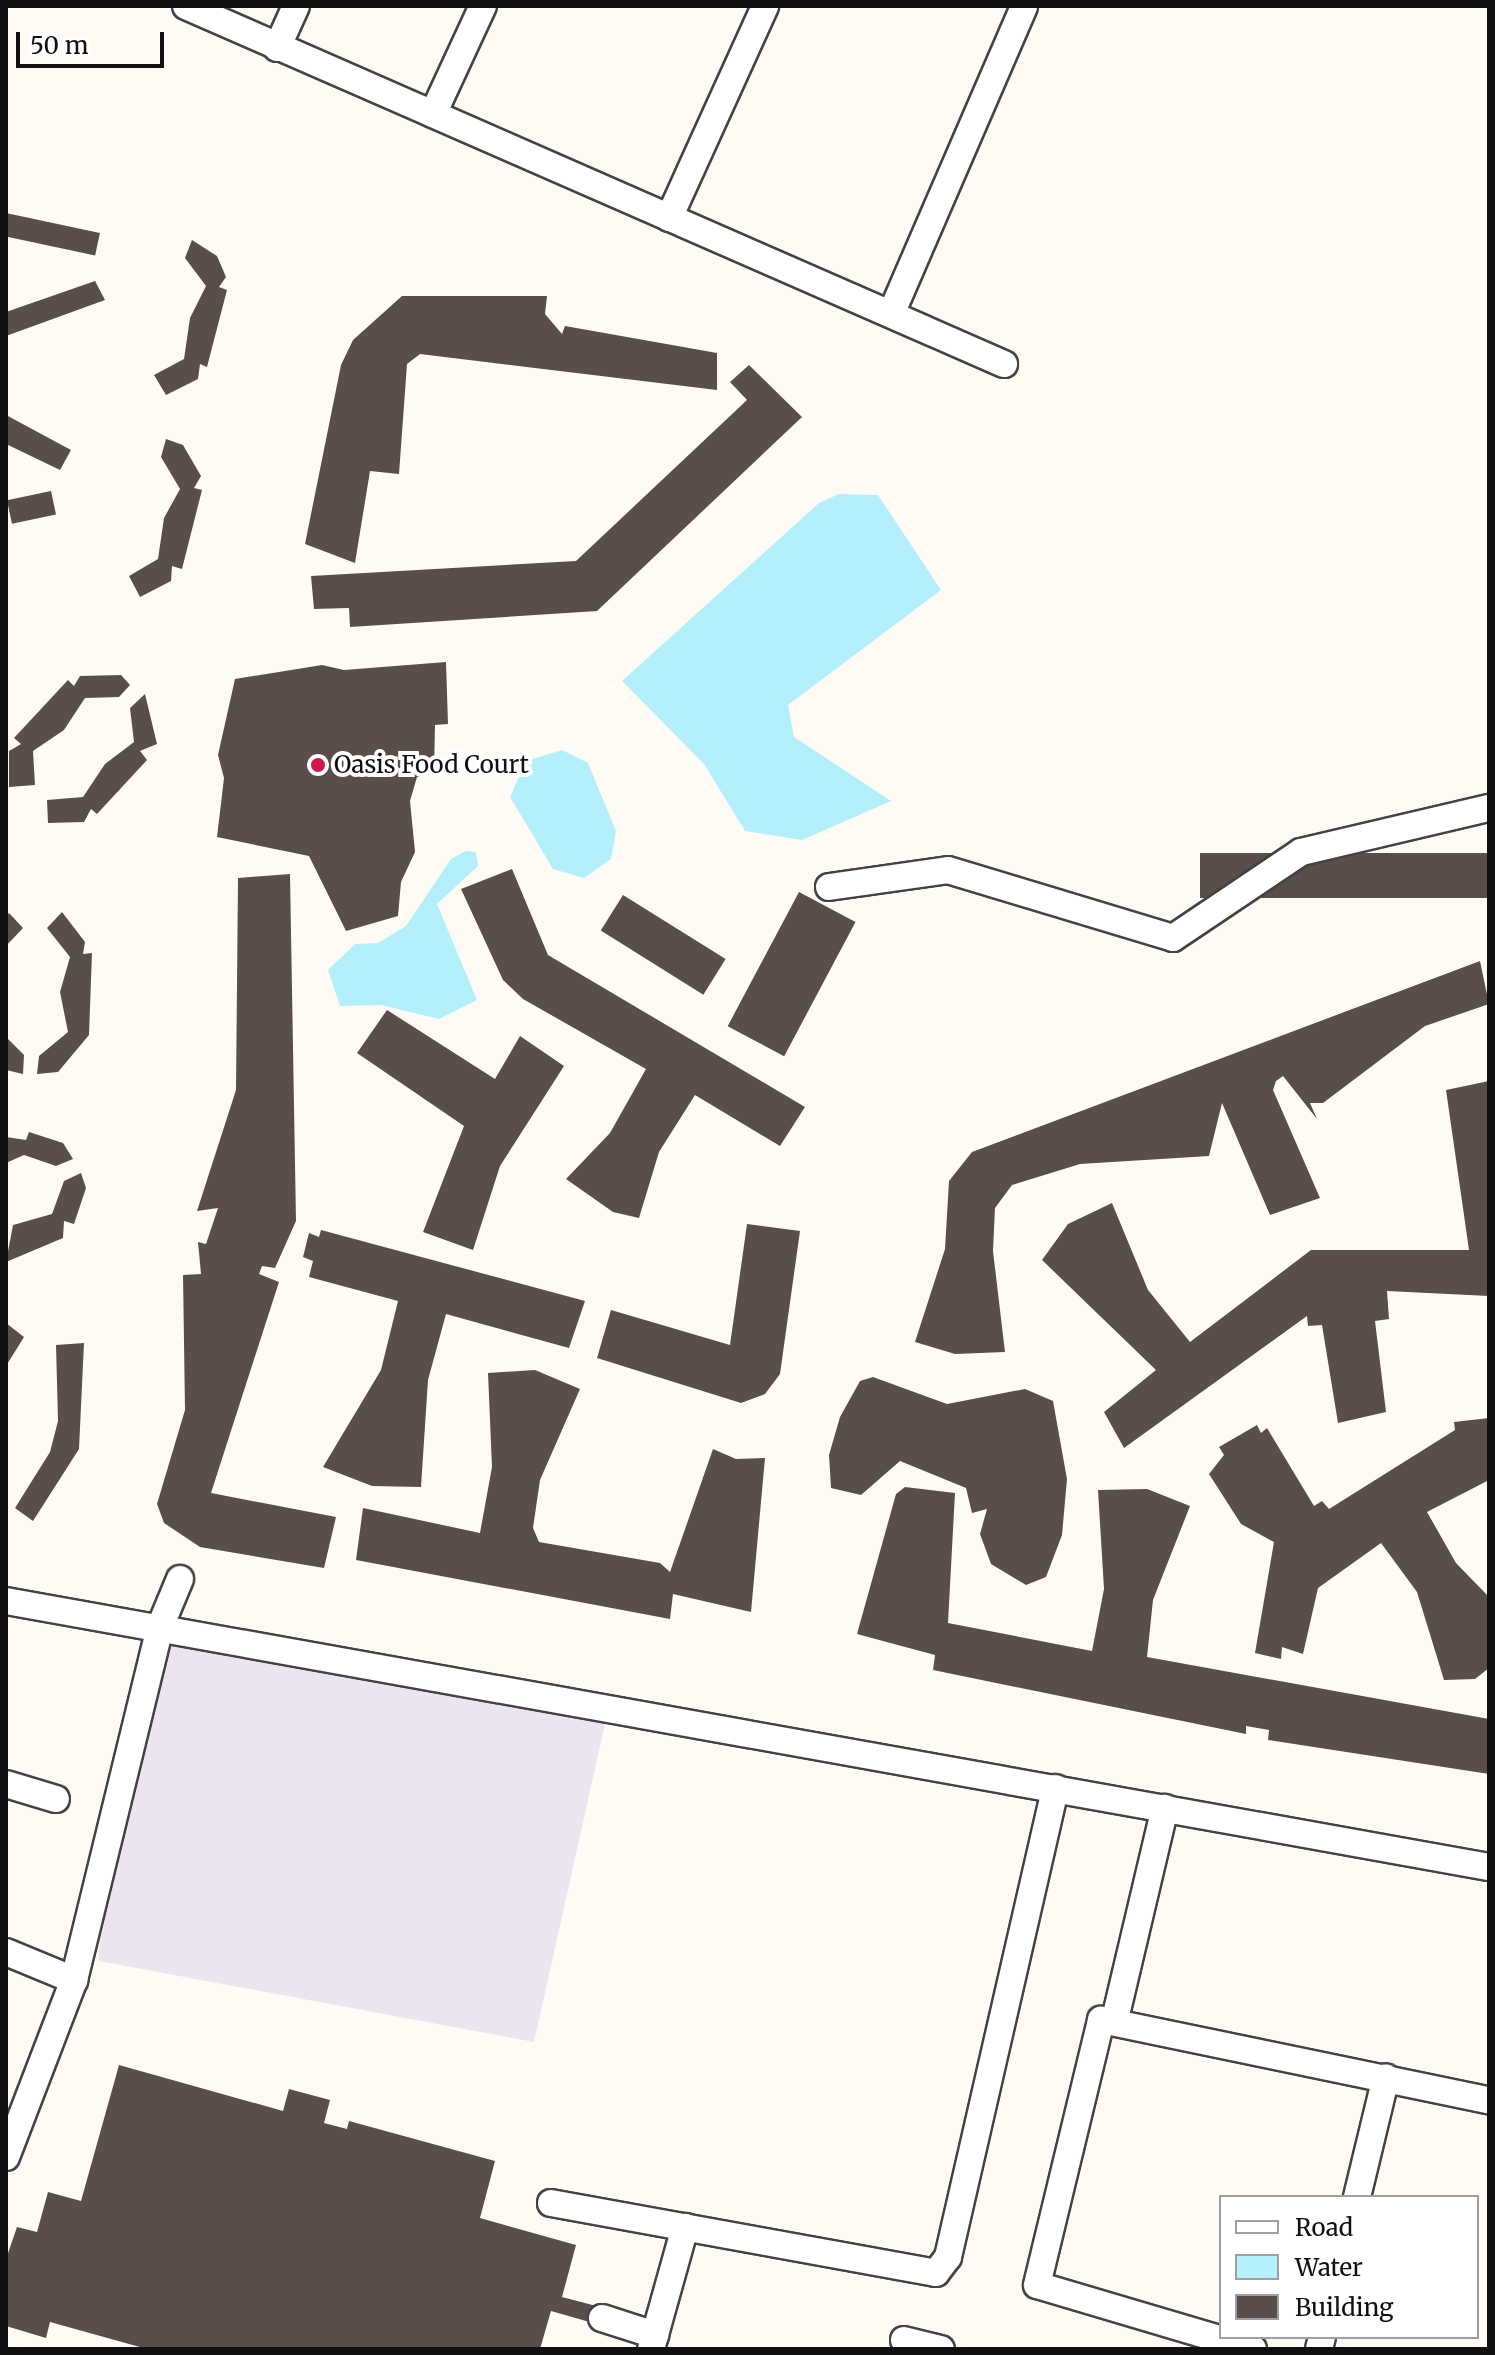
<!DOCTYPE html>
<style>
body{margin:0}
#map{position:relative;width:1495px;height:2355px;overflow:hidden;background:#fffbf4;font-family:Merriweather,serif}
div>[style]{position:absolute}
.industrial>*{inset:0;background:#ece4ef}
.water>*{inset:0;background:#b3f0fc}
.building>*{inset:0;background:#5a4e4b;transform-origin:0 0}
.roads{filter:drop-shadow(2px 0 #434343) drop-shadow(-2px 0 #434343) drop-shadow(0 2px #434343) drop-shadow(0 -2px #434343)}
.minor>*{height:26px;margin:-13px;padding:0 13px;transform-origin:13px;border-radius:13px;background:#fff}
.dots>*{width:22px;height:22px;translate:-50% -50%;box-sizing:border-box;border:4px solid #fff;border-radius:50%}
span{translate:-50% -50%;white-space:nowrap;text-align:center;line-height:1.15;-webkit-text-stroke:8px #fff;paint-order:stroke}
.poi-label{font-size:24px;color:#101010}
.left{translate:0 -50%;text-align:left}
.frame{position:absolute;inset:0;border:8px solid #101010;pointer-events:none}
.legend{position:absolute;left:1219px;top:2195px;width:260px;height:144px;box-sizing:border-box;background:#fff;border:2px solid #9f9f9f;margin:0;padding:10px 14px;list-style:none;font-size:24px;color:#101010}
.legend li{display:flex;align-items:center;gap:16px;height:40px}
.legend b{width:40px;border:2px solid #9f9f9f}
.scale{position:absolute;left:16px;top:32px;width:148px;height:36px;box-sizing:border-box;border:4px solid #101010;border-top:0;padding-left:10px;font-size:24px;line-height:28px;white-space:nowrap;color:#101010;-webkit-text-stroke:6px #fff;paint-order:stroke}
</style>
<div id="map">
<div class="industrial">
<i style="clip-path:polygon(168px 1640px,605px 1724px,534px 2042px,99px 1961px,100px 1919px)"></i>
</div>
<div class="water">
<i style="clip-path:polygon(839px 494px,878px 495px,941px 590px,788px 705px,794px 737px,891px 801px,802px 840px,745px 831px,704px 764px,622px 681px,819px 503px)"></i>
<i style="clip-path:polygon(562px 750px,588px 763px,616px 831px,611px 859px,584px 878px,553px 869px,510px 797px,526px 761px)"></i>
<i style="clip-path:polygon(466px 851px,476px 852px,478px 866px,437px 904px,477px 1000px,439px 1019px,381px 1005px,340px 1006px,328px 970px,355px 944px,378px 943px,406px 926px,451px 859px)"></i>
</div>
<div class="building">
<i style="left:6px;top:213px;width:96px;height:23px;rotate:12deg"></i>
<i style="clip-path:polygon(192px 240px,217px 256px,226px 277px,219px 287px,227px 290px,207px 367px,200px 364px,198px 379px,166px 395px,154px 375px,184px 359px,190px 318px,206px 286px,185px 258px)"></i>
<i style="clip-path:polygon(95px 281px,105px 300px,6px 336px,6px 312px)"></i>
<i style="clip-path:polygon(402px 296px,547px 296px,545px 314px,562px 334px,565px 326px,717px 353px,717px 390px,420px 354px,407px 364px,399px 474px,370px 471px,355px 563px,305px 544px,341px 365px,353px 340px)"></i>
<i style="clip-path:polygon(749px 365px,802px 417px,597px 611px,350px 627px,349px 608px,314px 609px,311px 576px,576px 561px,747px 400px,730px 382px)"></i>
<i style="clip-path:polygon(6px 415px,71px 450px,60px 470px,6px 444px)"></i>
<i style="clip-path:polygon(166px 439px,183px 445px,201px 476px,194px 488px,202px 490px,182px 569px,172px 566px,171px 581px,140px 597px,129px 576px,158px 559px,164px 518px,180px 489px,161px 457px)"></i>
<i style="left:51px;top:491px;width:24px;height:45px;rotate:78deg"></i>
<i style="clip-path:polygon(446px 662px,448px 724px,435px 725px,434px 773px,417px 777px,410px 801px,415px 852px,401px 882px,398px 916px,346px 931px,309px 856px,217px 837px,224px 778px,218px 755px,235px 679px,322px 665px,344px 670px)"></i>
<i style="clip-path:polygon(121px 675px,130px 685px,119px 697px,85px 698px,64px 730px,33px 751px,35px 785px,9px 787px,9px 751px,21px 744px,14px 738px,68px 680px,74px 686px,80px 676px)"></i>
<i style="clip-path:polygon(145px 694px,157px 744px,140px 751px,147px 760px,97px 814px,91px 809px,84px 822px,48px 823px,47px 800px,83px 797px,105px 764px,134px 742px,130px 708px)"></i>
<i style="left:1489px;top:853px;width:45px;height:289px;rotate:90deg"></i>
<i style="clip-path:polygon(512px 869px,548px 955px,805px 1107px,780px 1146px,695px 1095px,659px 1152px,639px 1218px,613px 1212px,566px 1179px,610px 1133px,646px 1069px,523px 999px,503px 980px,461px 889px)"></i>
<i style="clip-path:polygon(290px 874px,296px 1221px,275px 1268px,262px 1266px,259px 1274px,279px 1282px,211px 1493px,336px 1517px,324px 1568px,200px 1547px,164px 1523px,157px 1504px,185px 1410px,183px 1275px,201px 1274px,198px 1242px,206px 1244px,218px 1208px,197px 1211px,236px 1090px,238px 878px)"></i>
<i style="left:799px;top:892px;width:64px;height:152px;rotate:28deg"></i>
<i style="left:623px;top:895px;width:121px;height:42px;rotate:32deg"></i>
<i style="clip-path:polygon(62px 912px,85px 942px,83px 954px,92px 953px,89px 1035px,58px 1072px,37px 1074px,39px 1056px,68px 1032px,60px 992px,70px 957px,47px 928px)"></i>
<i style="clip-path:polygon(9px 913px,23px 928px,6px 946px,6px 916px)"></i>
<i style="clip-path:polygon(1480px 961px,1489px 1004px,1425px 1026px,1323px 1103px,1310px 1103px,1317px 1119px,1283px 1076px,1276px 1081px,1273px 1090px,1320px 1198px,1270px 1215px,1222px 1103px,1209px 1156px,1080px 1164px,1012px 1185px,995px 1208px,993px 1251px,1005px 1352px,955px 1354px,915px 1342px,945px 1249px,949px 1181px,972px 1152px)"></i>
<i style="clip-path:polygon(387px 1010px,495px 1079px,520px 1036px,564px 1066px,500px 1166px,473px 1250px,423px 1232px,464px 1126px,357px 1053px)"></i>
<i style="clip-path:polygon(6px 1037px,24px 1055px,23px 1074px,6px 1070px)"></i>
<i style="clip-path:polygon(1489px 1081px,1489px 1296px,1387px 1291px,1389px 1319px,1375px 1321px,1386px 1412px,1338px 1423px,1322px 1325px,1308px 1326px,1307px 1316px,1124px 1448px,1104px 1412px,1156px 1370px,1042px 1260px,1068px 1224px,1112px 1203px,1148px 1290px,1190px 1342px,1311px 1250px,1469px 1250px,1446px 1090px)"></i>
<i style="clip-path:polygon(29px 1132px,63px 1143px,73px 1159px,56px 1166px,24px 1155px,6px 1163px,6px 1137px,26px 1140px)"></i>
<i style="clip-path:polygon(81px 1173px,86px 1188px,74px 1224px,64px 1221px,63px 1238px,6px 1262px,13px 1225px,52px 1214px,64px 1181px)"></i>
<i style="clip-path:polygon(747px 1224px,800px 1231px,780px 1374px,765px 1394px,741px 1403px,597px 1358px,611px 1310px,730px 1345px)"></i>
<i style="clip-path:polygon(321px 1230px,585px 1301px,569px 1348px,446px 1314px,428px 1380px,421px 1487px,372px 1486px,323px 1467px,381px 1370px,398px 1301px,309px 1277px,313px 1261px,303px 1257px,309px 1233px,319px 1237px)"></i>
<i style="clip-path:polygon(6px 1323px,24px 1337px,6px 1366px)"></i>
<i style="clip-path:polygon(84px 1343px,79px 1449px,33px 1521px,15px 1508px,50px 1452px,58px 1421px,56px 1345px)"></i>
<i style="clip-path:polygon(535px 1370px,580px 1389px,540px 1480px,533px 1528px,539px 1542px,660px 1563px,670px 1572px,713px 1449px,736px 1459px,765px 1458px,751px 1612px,673px 1594px,670px 1619px,356px 1560px,363px 1508px,480px 1533px,492px 1467px,488px 1373px)"></i>
<i style="clip-path:polygon(873px 1377px,947px 1404px,1025px 1389px,1053px 1401px,1067px 1479px,1062px 1535px,1046px 1577px,1026px 1585px,991px 1564px,980px 1534px,987px 1509px,972px 1513px,966px 1488px,900px 1461px,861px 1495px,831px 1488px,829px 1455px,840px 1417px,860px 1381px)"></i>
<i style="clip-path:polygon(1489px 1418px,1489px 1480px,1427px 1512px,1456px 1563px,1489px 1597px,1489px 1668px,1475px 1679px,1444px 1680px,1417px 1592px,1381px 1543px,1318px 1588px,1303px 1654px,1282px 1647px,1281px 1659px,1255px 1653px,1274px 1542px,1241px 1524px,1209px 1474px,1224px 1455px,1219px 1447px,1257px 1425px,1261px 1433px,1267px 1428px,1314px 1506px,1322px 1501px,1329px 1509px,1455px 1430px,1454px 1422px)"></i>
<i style="clip-path:polygon(905px 1487px,955px 1493px,948px 1623px,1092px 1651px,1104px 1589px,1098px 1490px,1147px 1489px,1190px 1506px,1153px 1600px,1147px 1657px,1489px 1719px,1489px 1774px,1268px 1740px,1269px 1730px,1246px 1726px,1246px 1734px,933px 1670px,935px 1655px,857px 1634px,896px 1494px)"></i>
<i style="clip-path:polygon(119px 2065px,283px 2111px,289px 2089px,330px 2100px,324px 2123px,347px 2129px,349px 2121px,495px 2161px,480px 2218px,576px 2245px,562px 2297px,604px 2308px,600px 2325px,551px 2311px,540px 2349px,147px 2349px,50px 2322px,46px 2338px,6px 2326px,6px 2259px,17px 2227px,37px 2232px,48px 2192px,81px 2201px)"></i>
</div>
<div class="roads">
<div class="minor">
<i style="left:186px;top:6px;width:893px;rotate:23.64deg"></i>
<i style="left:277px;top:48px;width:46px;rotate:-65.7deg"></i>
<i style="left:433px;top:114px;width:119px;rotate:-65.2deg"></i>
<i style="left:669px;top:218px;width:233px;rotate:-65.6deg"></i>
<i style="left:891px;top:314px;width:335px;rotate:-66.6deg"></i>
<i style="left:829px;top:887px;width:120px;rotate:-8.1deg"></i>
<i style="left:948px;top:870px;width:235px;rotate:16.8deg"></i>
<i style="left:1173px;top:938px;width:154px;rotate:-33.9deg"></i>
<i style="left:1301px;top:852px;width:193px;rotate:-13.2deg"></i>
<i style="left:6px;top:1601px;width:1507px;rotate:10.17deg"></i>
<i style="left:6px;top:1784px;width:52px;rotate:16.7deg"></i>
<i style="left:6px;top:1952px;width:74px;rotate:22.4deg"></i>
<i style="left:1115px;top:2019px;width:217px;rotate:-76.7deg"></i>
<i style="left:6px;top:2157px;width:190px;rotate:-69deg"></i>
<i style="left:74px;top:1980px;width:363px;rotate:-76.3deg"></i>
<i style="left:160px;top:1627px;width:52px;rotate:-67.4deg"></i>
<i style="left:1357px;top:2197px;width:123px;rotate:-76.4deg"></i>
<i style="left:551px;top:2203px;width:391px;rotate:10.3deg"></i>
<i style="left:936px;top:2273px;width:20px;rotate:-53deg"></i>
<i style="left:948px;top:2257px;width:481px;rotate:-77.1deg"></i>
<i style="left:602px;top:2318px;width:56px;rotate:17.8deg"></i>
<i style="left:904px;top:2340px;width:38px;rotate:14deg"></i>
<i style="left:651px;top:2349px;width:127px;rotate:-74.4deg"></i>
<i style="left:1253px;top:2349px;width:225px;rotate:-163.5deg"></i>
<i style="left:1037px;top:2285px;width:273px;rotate:-76.4deg"></i>
<i style="left:1101px;top:2020px;width:396px;rotate:11.7deg"></i>
<i style="left:1319px;top:2349px;width:12px;rotate:-76deg"></i>
</div>
</div>
<div class="dots">
<i style="left:318px;top:765px;background:#d01846"></i>
</div>
<div class="poi-label">
<span class="left" style="left:334px;top:765px">Oasis Food Court</span>
</div>
<div class="frame"></div>
<ul class="legend">
<li><b style="height:10px;background:#fff"></b>Road</li>
<li><b style="height:22px;background:#b3f0fc"></b>Water</li>
<li><b style="height:22px;background:#5a4e4b"></b>Building</li>
</ul>
<div class="scale">50 m</div>
</div>
